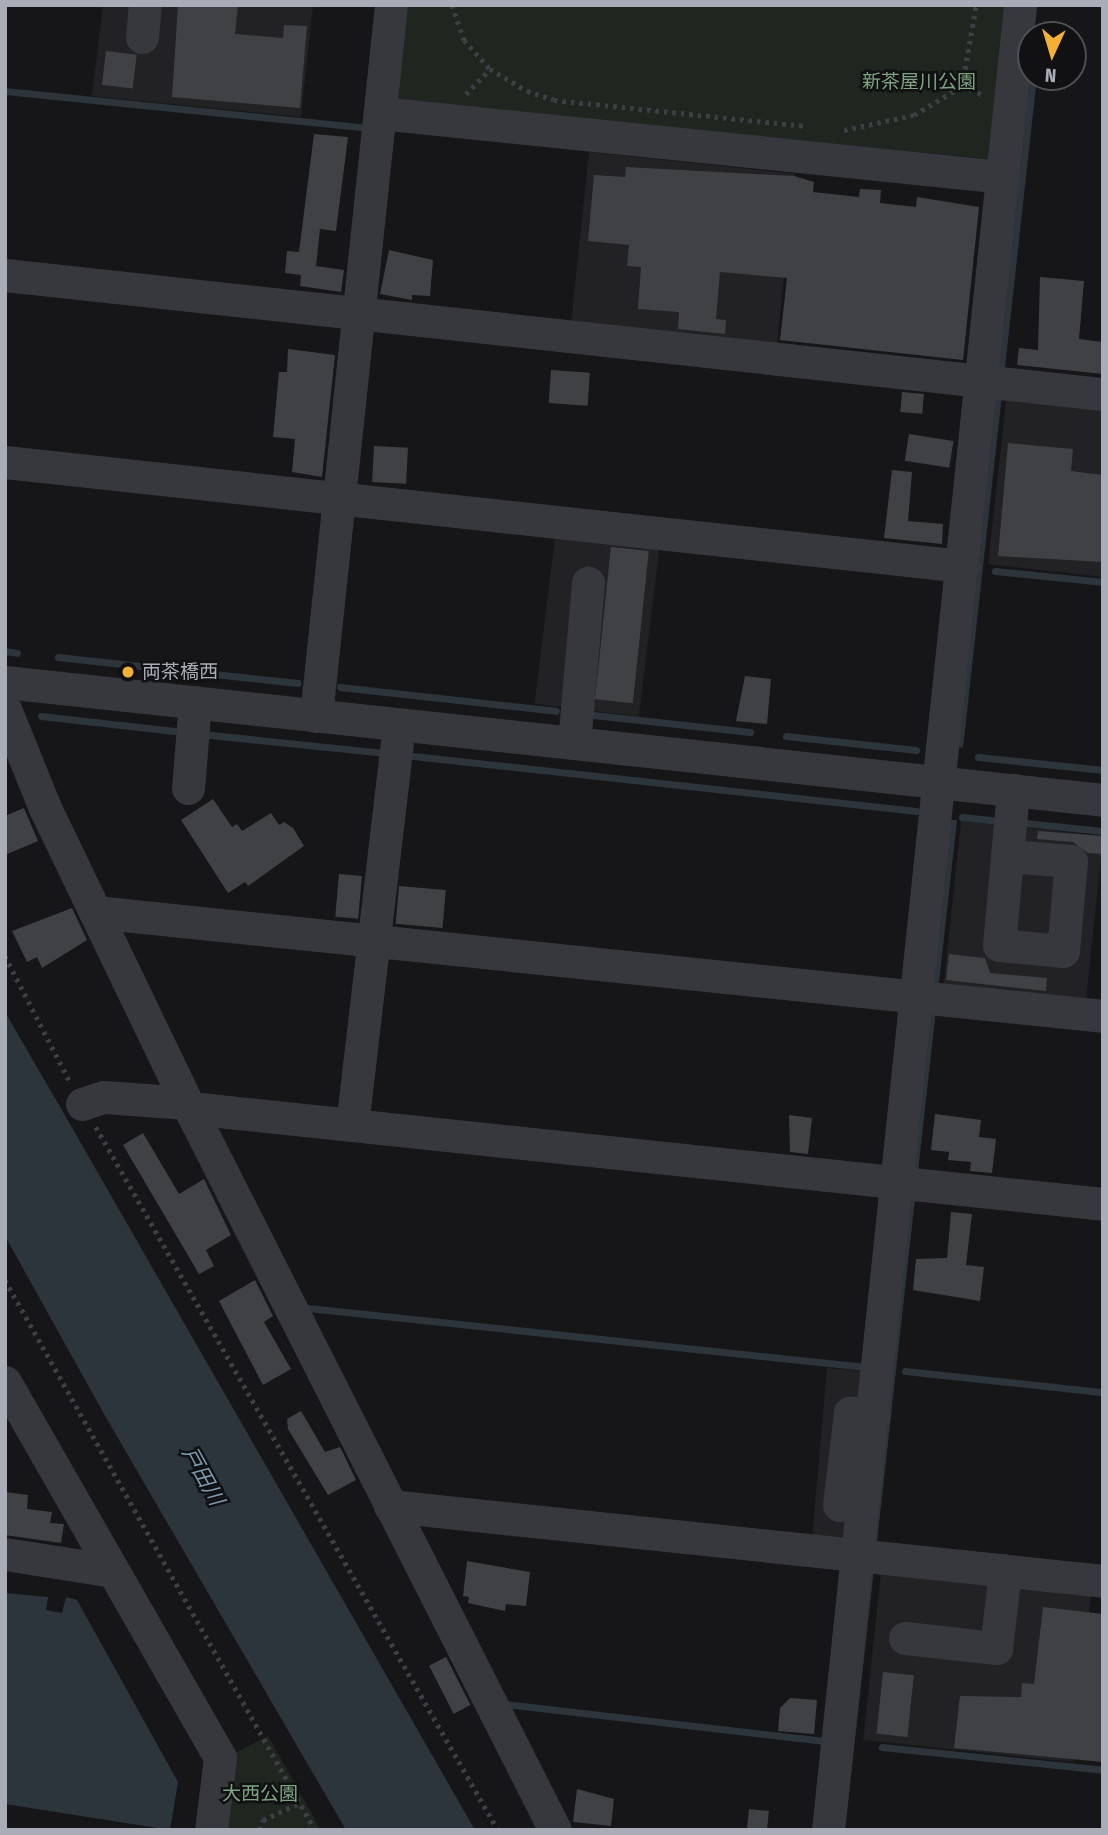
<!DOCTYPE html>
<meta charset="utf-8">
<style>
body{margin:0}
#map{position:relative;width:1108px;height:1835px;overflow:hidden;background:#161618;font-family:"Fira Sans Condensed","Noto Sans JP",sans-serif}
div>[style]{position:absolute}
.built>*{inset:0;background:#222225;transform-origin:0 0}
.green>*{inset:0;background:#1e261f}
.water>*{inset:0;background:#2c353c}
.stream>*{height:7px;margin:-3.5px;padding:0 3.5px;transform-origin:3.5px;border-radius:3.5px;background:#2c353c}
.building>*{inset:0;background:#404145;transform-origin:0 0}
.path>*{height:4.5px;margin-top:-2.25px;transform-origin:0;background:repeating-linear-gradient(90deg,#3d3f44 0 3.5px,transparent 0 8.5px)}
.minor>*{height:33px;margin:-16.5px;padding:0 16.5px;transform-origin:16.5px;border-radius:16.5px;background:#37383d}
.dots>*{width:19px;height:19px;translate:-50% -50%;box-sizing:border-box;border:4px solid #111113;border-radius:50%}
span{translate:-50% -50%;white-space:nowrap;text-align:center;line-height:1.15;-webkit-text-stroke:5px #111113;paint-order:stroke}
.park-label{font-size:19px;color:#7fa381}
.poi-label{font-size:19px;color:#a8adb8}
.left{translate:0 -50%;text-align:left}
.water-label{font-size:21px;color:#7f9bb3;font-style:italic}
.frame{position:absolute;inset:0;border:7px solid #a8adb8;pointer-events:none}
.north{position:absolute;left:1017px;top:21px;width:70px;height:70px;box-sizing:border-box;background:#111113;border:2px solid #4d4f55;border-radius:50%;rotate:184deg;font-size:19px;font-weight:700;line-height:28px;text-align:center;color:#a8adb8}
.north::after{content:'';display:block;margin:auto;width:24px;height:32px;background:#f2b134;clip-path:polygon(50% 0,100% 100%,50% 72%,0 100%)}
</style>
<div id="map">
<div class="built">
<i style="clip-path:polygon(103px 5px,313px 5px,301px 117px,92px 96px)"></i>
<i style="left:589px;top:152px;width:207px;height:172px;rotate:6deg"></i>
<i style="clip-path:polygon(1007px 394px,1103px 404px,1103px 577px,988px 564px)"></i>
<i style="left:556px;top:529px;width:105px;height:176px;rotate:7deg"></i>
<i style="left:961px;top:821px;width:143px;height:173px;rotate:6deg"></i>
<i style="left:827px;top:1368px;width:44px;height:174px;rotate:5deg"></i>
<i style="left:881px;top:1571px;width:211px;height:170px;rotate:6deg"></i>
</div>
<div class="green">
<i style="clip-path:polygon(403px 5px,1006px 5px,989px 159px,402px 102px,393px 93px)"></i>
<i style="clip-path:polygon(268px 1736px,321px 1830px,221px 1830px,229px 1756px)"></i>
</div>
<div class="water">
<i style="clip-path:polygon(1031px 43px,1031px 77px,1037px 77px,963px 748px,955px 746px)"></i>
<i style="clip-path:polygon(948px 820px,957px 820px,845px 1830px)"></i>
<i style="clip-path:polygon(5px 1012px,63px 1112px,475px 1830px,346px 1830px,104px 1414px,5px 1236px)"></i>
<i style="clip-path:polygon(5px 1593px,48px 1597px,46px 1610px,62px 1613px,66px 1597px,77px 1600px,178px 1782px,170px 1830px,5px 1804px)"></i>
</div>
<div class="stream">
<i style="left:5px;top:91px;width:365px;rotate:5.8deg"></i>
<i style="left:995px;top:571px;width:109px;rotate:5.8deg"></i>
<i style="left:5px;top:651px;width:12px;rotate:9deg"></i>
<i style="left:58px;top:657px;width:241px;rotate:6.2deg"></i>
<i style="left:340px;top:687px;width:217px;rotate:6.3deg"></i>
<i style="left:593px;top:715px;width:158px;rotate:6.2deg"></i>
<i style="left:41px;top:716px;width:143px;rotate:6.4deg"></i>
<i style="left:201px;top:734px;width:186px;rotate:5.9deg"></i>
<i style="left:786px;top:736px;width:131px;rotate:6.1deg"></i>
<i style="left:404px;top:755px;width:515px;rotate:6.24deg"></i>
<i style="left:978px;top:757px;width:126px;rotate:5.9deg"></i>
<i style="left:962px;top:817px;width:38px;rotate:6deg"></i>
<i style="left:1025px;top:823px;width:78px;rotate:5.9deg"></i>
<i style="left:308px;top:1308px;width:561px;rotate:6.04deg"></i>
<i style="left:905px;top:1371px;width:199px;rotate:6.1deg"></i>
<i style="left:505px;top:1704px;width:320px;rotate:6.6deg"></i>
<i style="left:882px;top:1747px;width:222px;rotate:5.9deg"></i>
</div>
<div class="building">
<i style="clip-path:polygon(178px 5px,238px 5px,235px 34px,283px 38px,284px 25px,307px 26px,300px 108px,172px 97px)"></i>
<i style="left:106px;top:51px;width:31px;height:34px;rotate:7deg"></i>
<i style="clip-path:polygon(314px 134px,348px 137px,336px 231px,320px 229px,316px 266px,344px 270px,341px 292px,300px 286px,301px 275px,285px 273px,287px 251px,299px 252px)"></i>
<i style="clip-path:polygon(626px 167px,794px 176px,814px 182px,813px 192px,859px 197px,860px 189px,881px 190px,880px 203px,916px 207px,917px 197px,979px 207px,963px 360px,780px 340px,787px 278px,720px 272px,716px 319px,726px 320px,725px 334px,678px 329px,679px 312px,638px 309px,641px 267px,627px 266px,629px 245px,588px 241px,594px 175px,625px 177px)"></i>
<i style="clip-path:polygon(389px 250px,433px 260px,430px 296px,412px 295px,412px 300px,380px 294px)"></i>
<i style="clip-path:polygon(1040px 277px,1084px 281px,1079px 339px,1103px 342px,1103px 374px,1017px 365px,1019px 348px,1038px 350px)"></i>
<i style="clip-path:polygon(288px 349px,335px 355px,322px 477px,292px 472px,295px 439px,273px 437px,279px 372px,287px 372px)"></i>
<i style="left:551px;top:370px;width:39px;height:33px;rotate:4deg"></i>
<i style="left:902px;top:392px;width:22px;height:20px;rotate:5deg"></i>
<i style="left:909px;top:434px;width:45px;height:27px;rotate:9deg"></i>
<i style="clip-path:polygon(1008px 443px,1073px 449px,1071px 471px,1103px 475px,1103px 562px,998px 556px)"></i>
<i style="left:374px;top:446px;width:34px;height:36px;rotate:3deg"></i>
<i style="clip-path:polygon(892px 470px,912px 472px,908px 521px,943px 524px,942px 544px,884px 538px)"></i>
<i style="left:611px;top:547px;width:38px;height:153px;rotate:6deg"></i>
<i style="clip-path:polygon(745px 676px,771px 679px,767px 724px,736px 721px)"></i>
<i style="clip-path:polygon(213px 799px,232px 827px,237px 824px,242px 831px,271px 813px,279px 825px,284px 822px,293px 828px,304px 846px,248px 886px,245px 882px,228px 893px,181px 820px)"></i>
<i style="clip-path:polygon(24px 808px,38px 841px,5px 855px,5px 816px)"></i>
<i style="clip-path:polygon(1038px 831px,1103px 836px,1103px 854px,1088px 853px,1073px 842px,1037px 839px)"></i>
<i style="left:339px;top:874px;width:23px;height:43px;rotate:5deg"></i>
<i style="left:399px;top:886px;width:47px;height:38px;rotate:5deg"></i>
<i style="clip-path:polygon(72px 908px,87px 940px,42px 968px,37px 957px,27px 962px,12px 931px)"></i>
<i style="clip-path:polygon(949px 954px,985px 958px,990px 973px,1047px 978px,1046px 991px,946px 980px)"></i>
<i style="clip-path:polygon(935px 1114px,981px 1120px,979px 1137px,996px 1139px,992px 1173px,970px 1171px,971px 1162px,948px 1160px,949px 1152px,931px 1150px)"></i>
<i style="clip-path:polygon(789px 1115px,812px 1118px,808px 1154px,790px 1152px)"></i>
<i style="clip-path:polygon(143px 1133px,179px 1194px,204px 1179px,231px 1235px,206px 1250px,214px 1266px,199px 1274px,123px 1145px)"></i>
<i style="clip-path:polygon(951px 1212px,972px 1214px,966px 1265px,984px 1267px,980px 1301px,913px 1290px,916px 1259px,947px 1258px)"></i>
<i style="clip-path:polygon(255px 1280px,273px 1316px,264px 1322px,291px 1369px,263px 1385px,219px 1301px)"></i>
<i style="clip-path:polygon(301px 1411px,325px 1452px,340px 1447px,356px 1480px,328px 1495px,288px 1429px,287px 1419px)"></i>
<i style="clip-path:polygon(5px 1492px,28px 1495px,27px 1509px,52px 1512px,50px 1523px,64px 1524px,61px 1543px,5px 1535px)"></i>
<i style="clip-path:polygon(467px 1561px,530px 1572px,526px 1606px,506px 1604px,505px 1611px,468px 1603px,469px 1597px,463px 1596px)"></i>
<i style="clip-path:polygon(1043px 1607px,1103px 1614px,1103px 1762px,954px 1748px,960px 1696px,1021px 1697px,1022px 1683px,1034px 1684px)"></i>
<i style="left:446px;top:1657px;width:54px;height:19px;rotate:63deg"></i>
<i style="left:883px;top:1672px;width:31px;height:62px;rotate:6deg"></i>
<i style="clip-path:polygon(790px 1698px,817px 1700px,814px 1734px,778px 1731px,780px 1708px)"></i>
<i style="clip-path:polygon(577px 1789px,614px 1799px,611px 1826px,573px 1822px)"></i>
<i style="left:749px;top:1809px;width:20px;height:21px;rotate:6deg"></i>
</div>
<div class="path">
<i style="left:452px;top:5px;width:37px;rotate:71deg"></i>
<i style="left:464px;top:40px;width:39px;rotate:48deg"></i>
<i style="left:490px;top:69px;width:43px;rotate:30.7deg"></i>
<i style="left:527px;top:91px;width:28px;rotate:18deg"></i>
<i style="left:554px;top:100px;width:251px;rotate:5.9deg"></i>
<i style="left:962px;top:86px;width:23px;rotate:23deg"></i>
<i style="left:466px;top:94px;width:35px;rotate:-46deg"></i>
<i style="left:844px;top:130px;width:72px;rotate:-12.1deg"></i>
<i style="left:914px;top:115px;width:56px;rotate:-31.1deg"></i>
<i style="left:962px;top:86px;width:82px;rotate:-80.2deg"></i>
<i style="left:5px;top:956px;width:140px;rotate:62.7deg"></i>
<i style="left:96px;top:1127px;width:810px;rotate:60.24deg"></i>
<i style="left:5px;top:1280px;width:631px;rotate:60.59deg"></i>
<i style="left:259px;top:1830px;width:11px;rotate:-68deg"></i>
<i style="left:263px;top:1820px;width:41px;rotate:-24.7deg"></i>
</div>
<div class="minor">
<i style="left:142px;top:37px;width:32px;rotate:-85deg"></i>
<i style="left:380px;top:113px;width:625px;rotate:5.87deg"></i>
<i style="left:5px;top:275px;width:1104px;rotate:6.19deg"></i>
<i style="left:5px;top:462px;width:964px;rotate:6.2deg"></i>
<i style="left:5px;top:682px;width:1104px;rotate:6.13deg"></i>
<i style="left:5px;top:709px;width:107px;rotate:68deg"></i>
<i style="left:45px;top:808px;width:327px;rotate:64.3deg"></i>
<i style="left:187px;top:1103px;width:815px;rotate:63.15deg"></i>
<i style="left:316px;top:716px;width:715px;rotate:-83.98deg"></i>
<i style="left:574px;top:743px;width:161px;rotate:-85deg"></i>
<i style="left:188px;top:788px;width:86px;rotate:-85.3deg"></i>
<i style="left:1007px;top:856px;width:64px;rotate:4.5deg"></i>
<i style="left:1071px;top:861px;width:90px;rotate:95.1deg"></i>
<i style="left:1063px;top:951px;width:64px;rotate:-174.6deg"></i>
<i style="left:999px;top:945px;width:156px;rotate:-84.8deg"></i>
<i style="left:95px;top:912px;width:1013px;rotate:5.89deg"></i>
<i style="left:82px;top:1104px;width:23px;rotate:-18deg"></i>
<i style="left:104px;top:1097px;width:83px;rotate:4.1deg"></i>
<i style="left:190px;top:1108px;width:918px;rotate:6deg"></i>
<i style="left:352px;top:1125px;width:403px;rotate:-83.3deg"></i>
<i style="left:5px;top:1382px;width:433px;rotate:60.2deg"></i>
<i style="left:220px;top:1758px;width:73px;rotate:97.1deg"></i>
<i style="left:839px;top:1505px;width:93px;rotate:-83.2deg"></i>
<i style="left:850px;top:1413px;width:24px;rotate:7deg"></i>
<i style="left:390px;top:1506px;width:717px;rotate:6deg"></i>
<i style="left:5px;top:1554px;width:109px;rotate:8.9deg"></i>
<i style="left:905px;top:1638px;width:92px;rotate:6.3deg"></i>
<i style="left:996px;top:1648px;width:78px;rotate:-83.3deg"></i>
<i style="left:828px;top:1830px;width:1835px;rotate:-83.99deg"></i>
</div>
<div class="dots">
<i style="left:128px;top:672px;background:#f2b134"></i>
</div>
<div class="park-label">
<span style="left:919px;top:82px">新茶屋川公園</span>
<span style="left:260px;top:1794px">大西公園</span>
</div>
<div class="poi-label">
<span class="left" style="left:142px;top:672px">両茶橋西</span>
</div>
<div class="water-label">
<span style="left:203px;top:1476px;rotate:61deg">戸田川</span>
</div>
<div class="frame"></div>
<div class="north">N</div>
</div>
